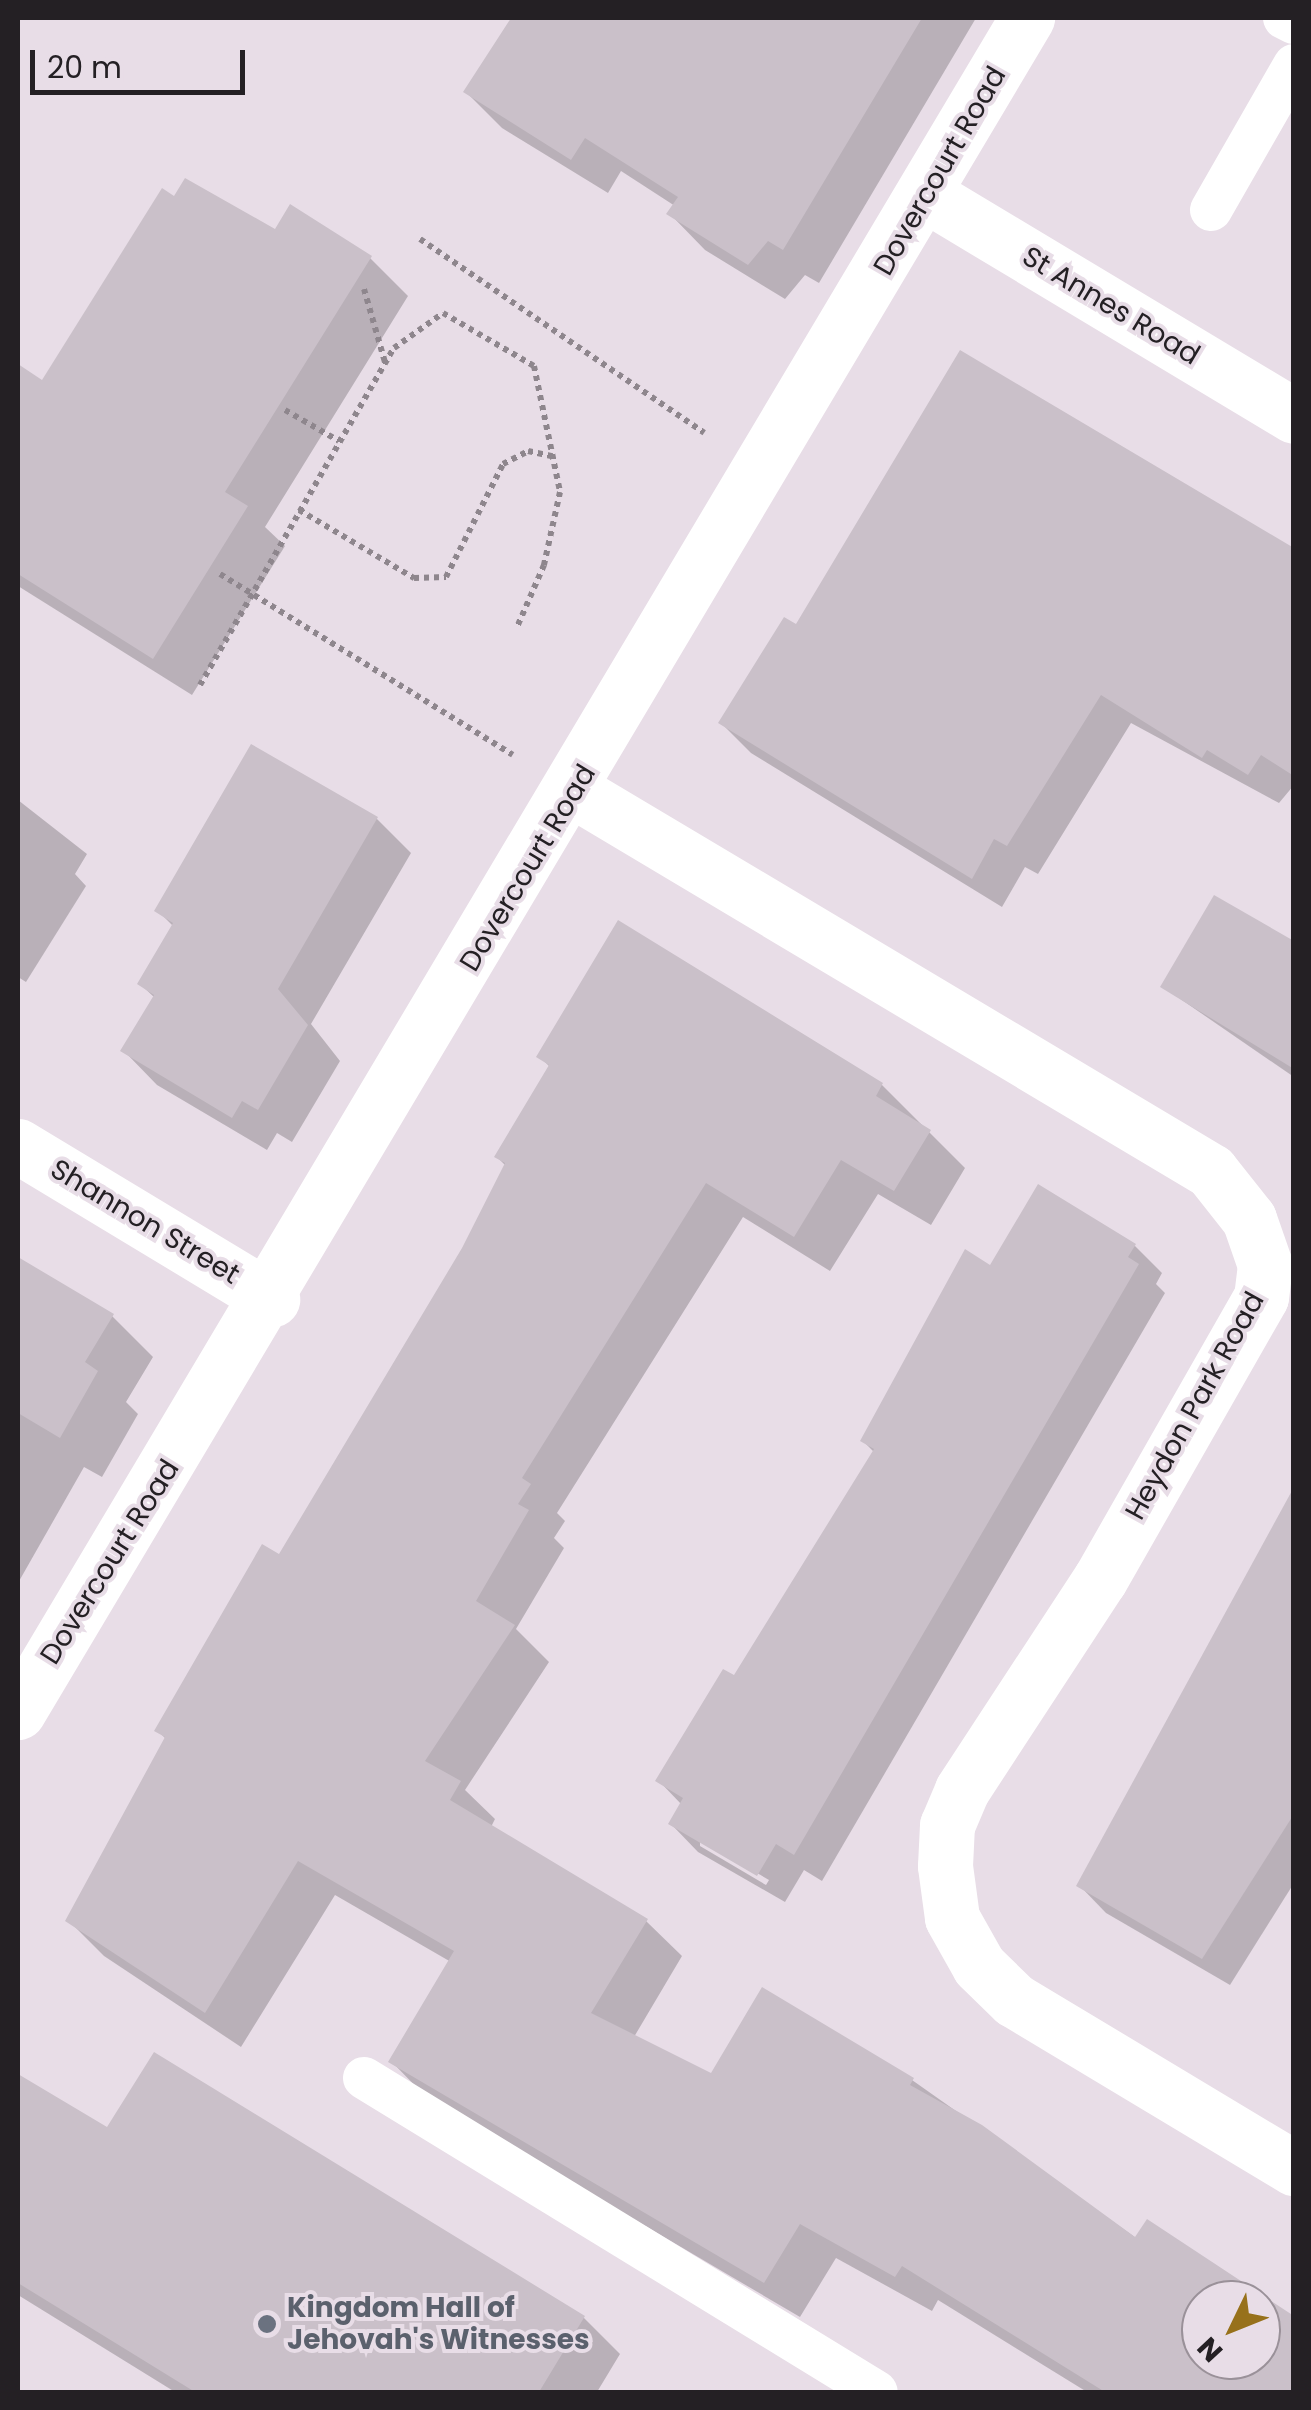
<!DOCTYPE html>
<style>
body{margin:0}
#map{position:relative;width:1311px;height:2410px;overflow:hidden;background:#e8dde7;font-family:Poppins,sans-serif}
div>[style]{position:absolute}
.shadow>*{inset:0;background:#0003}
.building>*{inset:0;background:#cac0c9}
.path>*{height:6px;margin-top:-3px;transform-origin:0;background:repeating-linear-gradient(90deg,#8e868d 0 5px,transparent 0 10px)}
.lane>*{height:42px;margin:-21px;padding:0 21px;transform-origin:21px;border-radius:21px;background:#fff}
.street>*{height:55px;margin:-27.5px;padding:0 27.5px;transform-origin:27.5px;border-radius:27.5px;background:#fff}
.dots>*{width:28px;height:28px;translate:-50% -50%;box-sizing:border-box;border:5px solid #e8dde7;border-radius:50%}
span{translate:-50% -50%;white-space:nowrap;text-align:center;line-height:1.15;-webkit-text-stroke:8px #e8dde7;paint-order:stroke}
.street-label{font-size:28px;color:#242024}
.worship-label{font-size:28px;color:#5b616d;font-weight:700}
.left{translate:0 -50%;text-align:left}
.frame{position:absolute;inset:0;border:20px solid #242024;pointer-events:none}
.north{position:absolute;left:1181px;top:2280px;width:100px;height:100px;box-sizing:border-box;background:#e8dde7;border:2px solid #9a9199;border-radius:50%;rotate:227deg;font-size:28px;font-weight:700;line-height:40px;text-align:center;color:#242024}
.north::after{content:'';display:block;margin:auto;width:35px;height:45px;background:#97711b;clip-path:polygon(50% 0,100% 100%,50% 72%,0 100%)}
.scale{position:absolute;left:30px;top:50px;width:215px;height:45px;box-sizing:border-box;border:5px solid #242024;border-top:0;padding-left:12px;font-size:30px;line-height:35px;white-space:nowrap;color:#242024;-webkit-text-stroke:8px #e8dde7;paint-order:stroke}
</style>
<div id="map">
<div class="shadow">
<i style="clip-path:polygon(634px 18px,976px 18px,819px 283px,805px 275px,785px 299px,705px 250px,670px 214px,675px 206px,621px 171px,608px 193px,502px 128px,466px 92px,610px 59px)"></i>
<i style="clip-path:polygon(175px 199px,370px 258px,408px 296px,265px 527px,285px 546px,192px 695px,18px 586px,18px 396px,30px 375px,43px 384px)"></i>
<i style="clip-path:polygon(1294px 556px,1294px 785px,1279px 803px,1131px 723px,1038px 874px,1025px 867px,1002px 907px,751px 753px,721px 723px,797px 627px)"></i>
<i style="clip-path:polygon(252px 747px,377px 819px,411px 853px,311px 1024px,340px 1061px,292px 1142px,277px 1133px,267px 1150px,157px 1085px,124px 1051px,155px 998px,140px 984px,174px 927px,157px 910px)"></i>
<i style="clip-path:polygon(18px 800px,87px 854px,75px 874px,86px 886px,26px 982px,18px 977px)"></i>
<i style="clip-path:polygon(1294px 946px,1294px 1077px,1163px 987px)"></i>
<i style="clip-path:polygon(539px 1056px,882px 1085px,965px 1168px,931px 1225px,878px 1194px,830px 1271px,743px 1217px,557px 1513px,565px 1521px,554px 1538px,564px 1548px,516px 1629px,549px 1662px,465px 1790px,495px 1819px,491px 1827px,646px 1921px,682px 1956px,634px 2037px,712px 2076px,912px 2080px,1224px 2300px,1201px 2300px,1201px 2337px,1165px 2392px,1087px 2392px,938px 2300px,932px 2311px,836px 2258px,800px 2317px,426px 2097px,391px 2061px,451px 1962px,335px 1895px,241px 2047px,104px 1956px,68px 1920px,166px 1739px,157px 1730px,280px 1557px,464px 1249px,506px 1166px,497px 1157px,550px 1067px)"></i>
<i style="clip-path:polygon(evenodd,1135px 1246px,1162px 1273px,1156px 1284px,1165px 1293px,822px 1881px,804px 1870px,785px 1902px,698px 1852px,671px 1824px,682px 1805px,658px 1780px,735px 1679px,875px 1453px,863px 1441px,991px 1268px,1135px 1246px,700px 1840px,769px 1880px,766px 1885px,700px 1846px,700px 1840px)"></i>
<i style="clip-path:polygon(18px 1260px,112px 1316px,153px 1357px,126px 1402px,138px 1414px,102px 1477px,84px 1467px,18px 1583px)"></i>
<i style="clip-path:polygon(1288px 1501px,1294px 1883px,1230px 1985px,1106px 1913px,1079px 1885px)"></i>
<i style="clip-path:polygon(18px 2076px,107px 2130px,584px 2318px,620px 2354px,597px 2392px,175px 2392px,18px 2295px)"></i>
</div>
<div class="building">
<i style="clip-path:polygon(511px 18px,922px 18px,783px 250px,768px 241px,748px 265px,666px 214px,678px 197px,585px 138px,571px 160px,463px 92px)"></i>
<i style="clip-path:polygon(185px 178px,275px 229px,290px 204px,372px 256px,225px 492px,248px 506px,153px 659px,18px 574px,18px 364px,42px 380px,162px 188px,174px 196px)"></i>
<i style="clip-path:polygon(960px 350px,1294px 548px,1294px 776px,1261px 755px,1248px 775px,1207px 750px,1202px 758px,1101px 695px,1007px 846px,994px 839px,972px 879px,718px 723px,784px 617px,796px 624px)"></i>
<i style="clip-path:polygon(251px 744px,378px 817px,278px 989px,308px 1025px,258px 1110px,242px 1101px,232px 1118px,120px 1051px,154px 995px,137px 984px,173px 923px,154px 911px)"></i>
<i style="clip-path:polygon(1214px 895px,1294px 941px,1294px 1069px,1160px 987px)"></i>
<i style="clip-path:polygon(evenodd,618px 920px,883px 1083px,876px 1096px,931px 1130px,894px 1191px,841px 1160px,794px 1237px,706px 1183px,522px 1478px,531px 1484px,518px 1504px,529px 1510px,476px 1601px,515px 1625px,425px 1761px,461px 1781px,450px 1800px,648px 1919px,591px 2013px,711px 2073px,762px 1987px,914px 2078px,910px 2085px,982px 2125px,1135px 2237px,1147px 2219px,1294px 2316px,1294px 2392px,1105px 2392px,902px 2266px,895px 2277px,800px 2224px,764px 2283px,388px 2062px,454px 1951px,298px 1861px,205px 2013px,65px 1921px,165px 1737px,154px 1731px,262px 1544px,279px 1554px,462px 1248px,505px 1163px,494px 1157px,549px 1065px,536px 1057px,618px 920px,1201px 2300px,1261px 2300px,1261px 2360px,1201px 2360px,1201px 2300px)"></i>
<i style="clip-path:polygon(1038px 1184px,1136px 1244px,1128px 1257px,1139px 1264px,794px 1855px,776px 1844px,757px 1876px,668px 1824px,683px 1798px,655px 1781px,723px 1669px,734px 1675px,874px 1449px,860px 1441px,965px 1249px,990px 1265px)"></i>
<i style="clip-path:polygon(18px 1257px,114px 1314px,85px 1362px,98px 1371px,60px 1438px,18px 1413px)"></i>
<i style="clip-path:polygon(1294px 1487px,1294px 1814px,1202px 1959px,1076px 1886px)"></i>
<i style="clip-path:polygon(154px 2052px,585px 2316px,539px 2392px,195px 2392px,18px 2283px,18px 2074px,107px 2127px)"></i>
</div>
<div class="path">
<i style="left:420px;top:239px;width:344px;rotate:34.3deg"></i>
<i style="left:364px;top:289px;width:76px;rotate:74deg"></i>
<i style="left:285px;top:410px;width:62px;rotate:29.9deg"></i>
<i style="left:299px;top:510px;width:134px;rotate:30.6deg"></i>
<i style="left:414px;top:578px;width:32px;rotate:-2deg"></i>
<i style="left:446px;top:577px;width:127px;rotate:-63.2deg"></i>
<i style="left:503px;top:464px;width:28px;rotate:-27deg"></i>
<i style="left:528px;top:451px;width:25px;rotate:12deg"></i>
<i style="left:220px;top:574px;width:344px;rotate:31.7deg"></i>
<i style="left:200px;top:685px;width:389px;rotate:-60.1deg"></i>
<i style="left:394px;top:348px;width:60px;rotate:-35.5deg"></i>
<i style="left:443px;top:313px;width:105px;rotate:30.2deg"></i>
<i style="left:534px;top:366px;width:129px;rotate:78.3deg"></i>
<i style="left:560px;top:492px;width:75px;rotate:102.4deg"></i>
<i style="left:544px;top:565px;width:68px;rotate:113.5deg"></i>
</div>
<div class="lane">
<i style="left:1284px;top:18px;width:11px;rotate:27deg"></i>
<i style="left:1211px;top:210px;width:167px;rotate:-60.2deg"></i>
<i style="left:364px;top:2078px;width:601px;rotate:31.47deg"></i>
</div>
<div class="street">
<i style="left:928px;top:196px;width:427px;rotate:31deg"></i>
<i style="left:574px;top:791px;width:742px;rotate:30.82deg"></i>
<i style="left:1211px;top:1171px;width:61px;rotate:51.6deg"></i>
<i style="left:1249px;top:1219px;width:49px;rotate:70.8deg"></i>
<i style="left:1265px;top:1265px;width:32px;rotate:97deg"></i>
<i style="left:1261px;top:1297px;width:325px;rotate:119.7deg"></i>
<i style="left:1100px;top:1579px;width:252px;rotate:123.2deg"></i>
<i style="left:962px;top:1790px;width:38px;rotate:113deg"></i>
<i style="left:947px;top:1825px;width:41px;rotate:92.8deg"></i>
<i style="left:945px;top:1866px;width:52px;rotate:82.3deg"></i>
<i style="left:952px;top:1918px;width:55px;rotate:60.6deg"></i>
<i style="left:979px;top:1966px;width:49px;rotate:44.2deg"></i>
<i style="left:1014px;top:2000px;width:327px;rotate:31deg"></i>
<i style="left:18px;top:1146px;width:297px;rotate:31.1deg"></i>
<i style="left:18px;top:1712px;width:1972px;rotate:-59.22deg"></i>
</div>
<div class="dots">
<i style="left:267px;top:2324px;background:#6b7280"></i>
</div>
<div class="street-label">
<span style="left:940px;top:171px;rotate:-60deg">Dovercourt Road</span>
<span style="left:1111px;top:306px;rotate:31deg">St Annes Road</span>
<span style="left:528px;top:868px;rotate:-59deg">Dovercourt Road</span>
<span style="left:145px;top:1222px;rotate:31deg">Shannon Street</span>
<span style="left:1195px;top:1406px;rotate:-61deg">Heydon Park Road</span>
<span style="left:110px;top:1562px;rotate:-58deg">Dovercourt Road</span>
</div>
<div class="worship-label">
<span class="left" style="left:287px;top:2324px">Kingdom Hall of<br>Jehovah's Witnesses</span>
</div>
<div class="frame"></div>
<div class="north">N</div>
<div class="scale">20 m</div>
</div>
